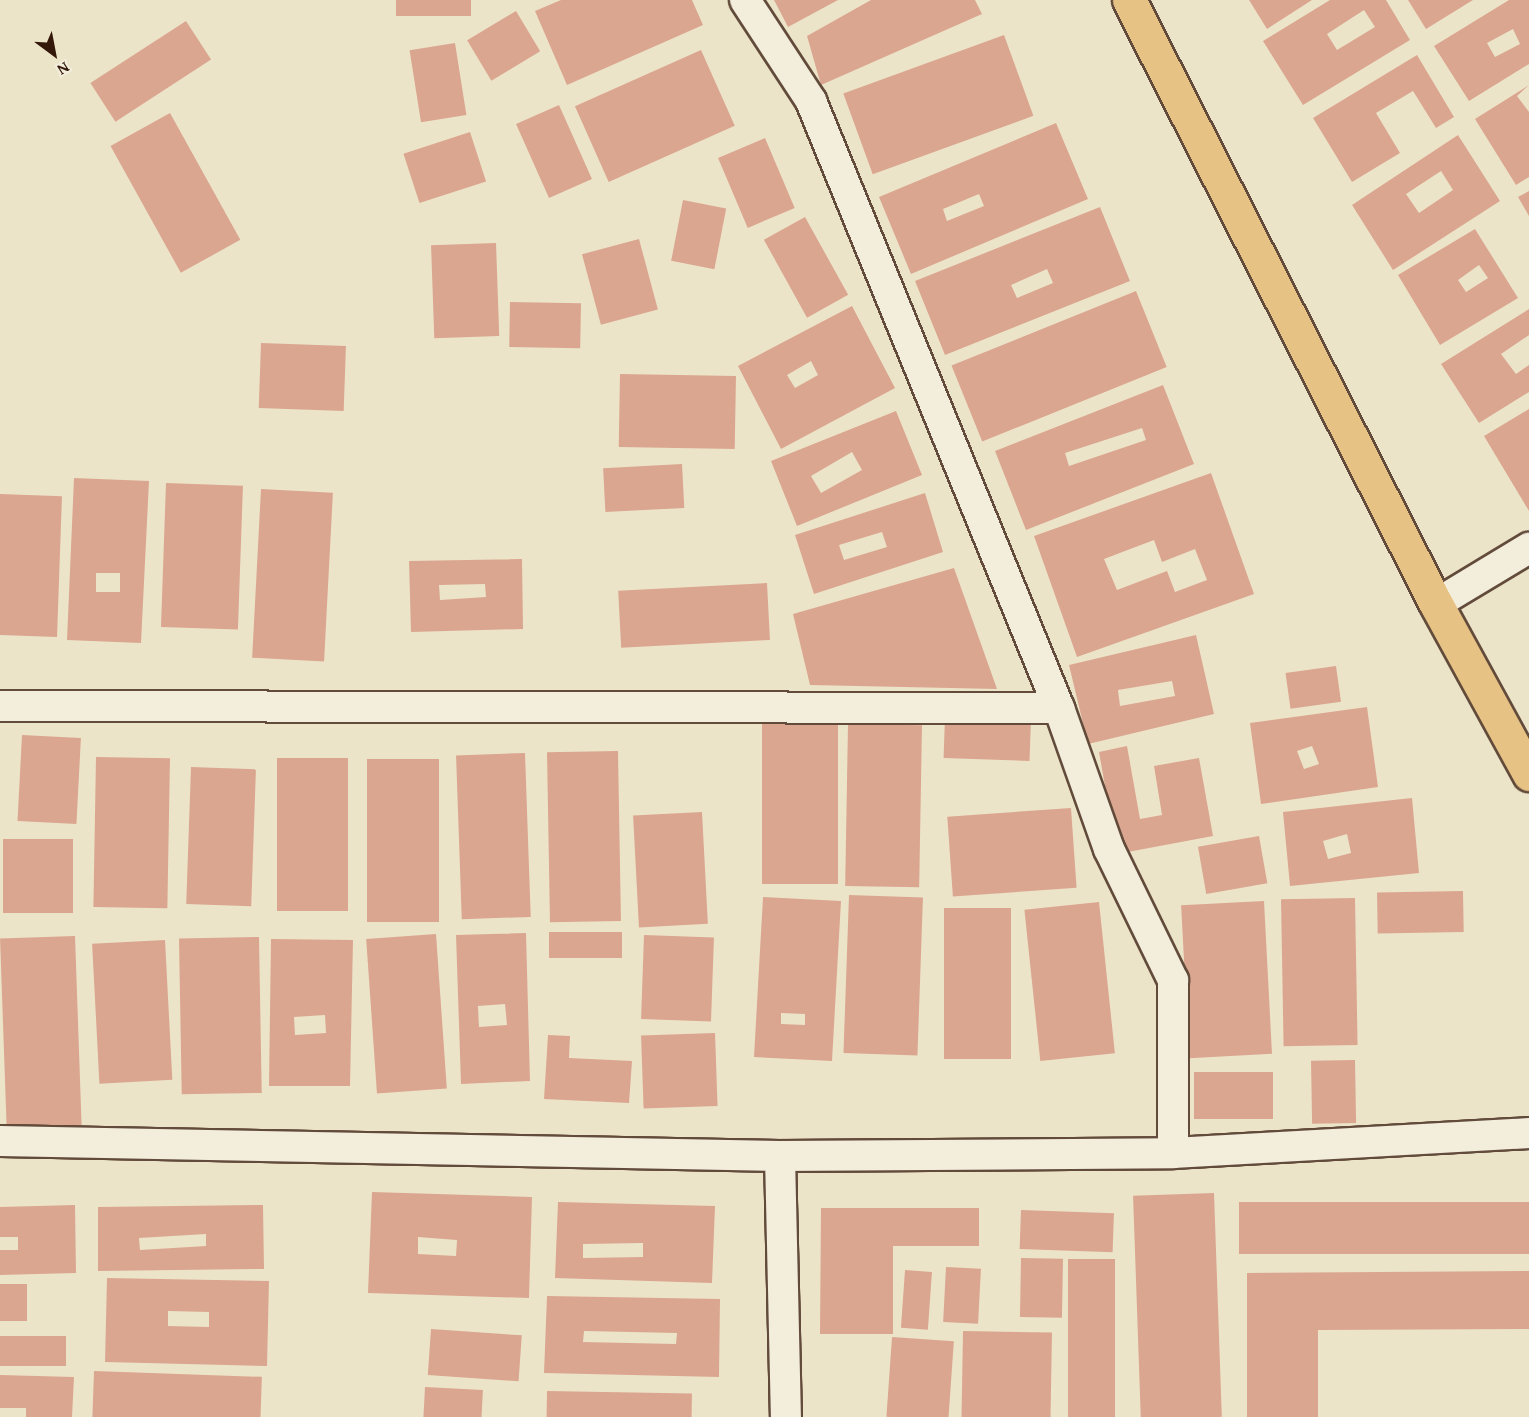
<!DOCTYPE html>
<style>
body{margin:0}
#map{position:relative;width:1529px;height:1417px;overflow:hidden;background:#ece4c9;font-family:"Gentium Book Plus",serif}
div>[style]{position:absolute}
.building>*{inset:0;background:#dba690;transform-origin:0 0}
.roads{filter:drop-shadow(2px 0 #624b3a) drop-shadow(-2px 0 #624b3a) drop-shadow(0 2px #624b3a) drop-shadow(0 -2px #624b3a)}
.street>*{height:30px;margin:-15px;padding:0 15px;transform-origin:15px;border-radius:15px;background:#f3eddc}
.highway>*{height:33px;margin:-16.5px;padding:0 16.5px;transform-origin:16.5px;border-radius:16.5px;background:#e6c284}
span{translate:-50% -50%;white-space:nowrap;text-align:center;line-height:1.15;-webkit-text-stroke:5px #f3eddc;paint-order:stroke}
.north{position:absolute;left:24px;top:24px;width:60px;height:60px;-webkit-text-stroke:4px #f3eddc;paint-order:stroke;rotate:148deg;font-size:16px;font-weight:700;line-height:24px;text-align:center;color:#34180a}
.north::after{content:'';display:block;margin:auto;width:21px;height:27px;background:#34180a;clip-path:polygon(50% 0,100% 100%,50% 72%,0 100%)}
</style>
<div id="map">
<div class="building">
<i style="left:396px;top:0;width:75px;height:16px"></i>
<i style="clip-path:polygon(561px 0,692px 0,703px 25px,567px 85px,535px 11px)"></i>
<i style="clip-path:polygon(774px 0,838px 0,788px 27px)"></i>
<i style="clip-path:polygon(871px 0,975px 0,982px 14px,821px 85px,807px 36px)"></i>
<i style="clip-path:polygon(1249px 0,1312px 0,1267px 29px)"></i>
<i style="clip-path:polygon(evenodd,1330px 0,1386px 0,1410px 40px,1303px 105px,1263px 41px,1330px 0,1364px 10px,1375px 27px,1337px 50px,1327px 34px,1364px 10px)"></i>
<i style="clip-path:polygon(1408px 0,1473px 0,1426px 29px)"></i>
<i style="clip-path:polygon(evenodd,1509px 0,1529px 0,1529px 64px,1469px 101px,1434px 46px,1509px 0,1513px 29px,1520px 44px,1495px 57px,1487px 43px,1513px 29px)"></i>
<i style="left:516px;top:11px;width:47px;height:57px;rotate:59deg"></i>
<i style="left:186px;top:21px;width:46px;height:114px;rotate:57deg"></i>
<i style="left:1004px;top:35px;width:86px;height:171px;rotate:70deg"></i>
<i style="left:455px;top:43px;width:73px;height:46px;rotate:81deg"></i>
<i style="left:701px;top:50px;width:83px;height:138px;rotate:66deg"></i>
<i style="clip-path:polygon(1417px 55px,1454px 117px,1436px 128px,1413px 91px,1376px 113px,1400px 153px,1352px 182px,1313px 118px)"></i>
<i style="clip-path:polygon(1529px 85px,1517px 96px,1529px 112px,1529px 177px,1516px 185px,1475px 119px)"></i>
<i style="left:559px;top:105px;width:81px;height:47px;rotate:66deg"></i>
<i style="left:170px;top:113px;width:145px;height:68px;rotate:61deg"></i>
<i style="clip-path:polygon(evenodd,1056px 123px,1088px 199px,911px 274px,879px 197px,1056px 123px,979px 194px,984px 206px,947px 221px,943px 209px,979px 194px)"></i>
<i style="left:470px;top:132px;width:52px;height:70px;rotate:72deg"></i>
<i style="clip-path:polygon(evenodd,1458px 135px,1500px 201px,1393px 270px,1352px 205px,1458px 135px,1441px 171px,1453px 190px,1419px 213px,1406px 194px,1441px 171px)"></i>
<i style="left:765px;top:138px;width:76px;height:51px;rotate:67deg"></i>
<i style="clip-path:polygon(1529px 191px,1529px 216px,1518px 197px)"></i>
<i style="left:683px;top:200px;width:44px;height:62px;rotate:11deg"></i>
<i style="clip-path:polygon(evenodd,1100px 207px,1130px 281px,945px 355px,915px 281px,1100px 207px,1047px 269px,1053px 283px,1017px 298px,1011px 285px,1047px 269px)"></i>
<i style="left:805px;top:217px;width:89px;height:47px;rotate:61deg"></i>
<i style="clip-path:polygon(evenodd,1475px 229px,1518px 298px,1440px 345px,1398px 275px,1475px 229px,1479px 265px,1488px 278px,1466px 292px,1458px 280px,1479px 265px)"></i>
<i style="left:639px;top:239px;width:73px;height:59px;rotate:75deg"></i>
<i style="left:496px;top:243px;width:93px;height:65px;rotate:88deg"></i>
<i style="left:1136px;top:291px;width:82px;height:199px;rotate:68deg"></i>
<i style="left:510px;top:302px;width:71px;height:45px;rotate:1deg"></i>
<i style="clip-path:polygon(evenodd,852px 306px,895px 388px,781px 449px,738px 366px,852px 306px,811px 361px,818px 375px,795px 388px,787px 375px,811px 361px)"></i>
<i style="clip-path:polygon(1529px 309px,1529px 335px,1501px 354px,1516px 374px,1529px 365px,1529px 392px,1479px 423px,1441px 364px)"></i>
<i style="left:261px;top:343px;width:85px;height:65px;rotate:2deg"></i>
<i style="left:620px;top:374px;width:116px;height:73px;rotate:1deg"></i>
<i style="clip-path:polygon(evenodd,1163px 385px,1194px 464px,1026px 530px,995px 451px,1163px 385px,1142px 428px,1146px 440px,1069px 466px,1065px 453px,1142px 428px)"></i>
<i style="clip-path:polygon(1529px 409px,1529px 511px,1484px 436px)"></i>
<i style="clip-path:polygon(evenodd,896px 411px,922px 475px,797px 526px,771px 461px,896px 411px,852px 452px,862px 470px,821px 493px,811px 476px,852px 452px)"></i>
<i style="left:682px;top:464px;width:44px;height:79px;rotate:87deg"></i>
<i style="clip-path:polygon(evenodd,1211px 473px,1254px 594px,1077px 657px,1034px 536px,1211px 473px,1154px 540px,1162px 562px,1195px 549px,1207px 580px,1175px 592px,1167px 571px,1117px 590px,1104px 559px,1154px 540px)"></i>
<i style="clip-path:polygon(evenodd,74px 478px,149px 481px,141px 643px,67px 640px,74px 478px,96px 573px,120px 573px,120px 592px,96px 592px,96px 573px)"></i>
<i style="left:166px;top:483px;width:77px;height:144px;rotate:2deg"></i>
<i style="left:261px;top:489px;width:72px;height:169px;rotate:3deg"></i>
<i style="clip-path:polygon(evenodd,925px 493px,943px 552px,814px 594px,795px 535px,925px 493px,882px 532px,887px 547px,844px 560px,839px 545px,882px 532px)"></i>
<i style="left:0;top:494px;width:62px;height:141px;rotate:2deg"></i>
<i style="clip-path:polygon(evenodd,522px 559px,523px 629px,411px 632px,409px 561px,522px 559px,485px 584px,486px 597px,440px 600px,439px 585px,485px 584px)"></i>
<i style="clip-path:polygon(954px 568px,997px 689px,810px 685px,793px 614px)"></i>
<i style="left:767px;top:583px;width:57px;height:149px;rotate:87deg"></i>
<i style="clip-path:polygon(evenodd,1196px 635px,1214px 714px,1088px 744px,1069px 665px,1196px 635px,1172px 681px,1175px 696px,1120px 706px,1118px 690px,1172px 681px)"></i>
<i style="left:1336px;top:666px;width:36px;height:51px;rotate:82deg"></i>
<i style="clip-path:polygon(evenodd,1367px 707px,1378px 787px,1261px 804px,1250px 723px,1367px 707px,1312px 746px,1319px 764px,1304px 769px,1297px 751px,1312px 746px)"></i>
<i style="left:945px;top:717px;width:86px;height:41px;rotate:2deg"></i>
<i style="left:762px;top:718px;width:76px;height:166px"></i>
<i style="left:848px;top:724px;width:74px;height:162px;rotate:1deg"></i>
<i style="left:22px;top:735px;width:59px;height:86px;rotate:3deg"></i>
<i style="clip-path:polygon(1127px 746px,1140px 819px,1162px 815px,1154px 766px,1199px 758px,1213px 836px,1117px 854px,1099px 752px)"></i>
<i style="left:618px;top:751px;width:170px;height:71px;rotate:89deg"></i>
<i style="left:525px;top:753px;width:164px;height:69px;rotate:88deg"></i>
<i style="left:96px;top:757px;width:74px;height:150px;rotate:1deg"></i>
<i style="left:277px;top:758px;width:71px;height:153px"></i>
<i style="left:367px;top:759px;width:72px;height:163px"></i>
<i style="left:191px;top:767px;width:65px;height:137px;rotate:2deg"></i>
<i style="clip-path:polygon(evenodd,1412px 798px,1419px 873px,1290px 886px,1283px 812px,1412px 798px,1347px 834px,1351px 853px,1328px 859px,1323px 841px,1347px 834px)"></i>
<i style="left:1071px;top:808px;width:80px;height:124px;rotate:86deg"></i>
<i style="left:702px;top:812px;width:112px;height:69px;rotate:87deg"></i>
<i style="left:1259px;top:836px;width:48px;height:62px;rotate:80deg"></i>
<i style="left:3px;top:839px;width:70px;height:74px"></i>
<i style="left:1463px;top:891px;width:41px;height:86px;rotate:89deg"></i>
<i style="left:849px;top:895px;width:74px;height:158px;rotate:2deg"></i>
<i style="clip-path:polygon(evenodd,763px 897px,841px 901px,832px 1061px,754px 1057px,763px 897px,781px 1013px,805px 1014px,805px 1025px,781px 1024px,781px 1013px)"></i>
<i style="left:1355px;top:898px;width:147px;height:74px;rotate:89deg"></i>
<i style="left:1264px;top:901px;width:153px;height:83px;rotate:87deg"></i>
<i style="left:1099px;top:902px;width:152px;height:75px;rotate:84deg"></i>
<i style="left:944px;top:908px;width:67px;height:151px"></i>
<i style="left:622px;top:932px;width:26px;height:73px;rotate:90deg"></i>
<i style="clip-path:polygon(evenodd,526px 933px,530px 1081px,461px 1084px,456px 935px,526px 933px,505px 1004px,507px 1025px,479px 1027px,478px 1006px,505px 1004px)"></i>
<i style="left:436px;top:934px;width:155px;height:70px;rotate:86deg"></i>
<i style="left:644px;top:935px;width:70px;height:84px;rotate:2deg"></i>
<i style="left:75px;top:936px;width:189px;height:75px;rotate:88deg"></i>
<i style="left:259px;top:937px;width:156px;height:80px;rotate:89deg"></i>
<i style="clip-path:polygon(evenodd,271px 939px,353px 940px,350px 1086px,269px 1086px,271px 939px,325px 1015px,326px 1033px,295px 1035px,294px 1017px,325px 1015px)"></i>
<i style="left:165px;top:940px;width:140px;height:73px;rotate:87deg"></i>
<i style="left:715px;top:1033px;width:73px;height:74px;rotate:88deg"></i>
<i style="clip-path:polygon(548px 1035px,570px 1036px,569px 1058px,632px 1061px,629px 1103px,544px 1099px)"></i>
<i style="left:1355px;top:1060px;width:63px;height:44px;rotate:89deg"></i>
<i style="left:1273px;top:1072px;width:47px;height:79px;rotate:90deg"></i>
<i style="clip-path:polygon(evenodd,372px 1192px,532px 1197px,529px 1298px,368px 1293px,372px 1192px,418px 1237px,457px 1240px,456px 1256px,418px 1254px,418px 1237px)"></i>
<i style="left:1214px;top:1193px;width:224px;height:81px;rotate:88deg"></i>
<i style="clip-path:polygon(evenodd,558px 1202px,715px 1206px,712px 1283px,555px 1278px,558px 1202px,643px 1243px,643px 1257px,583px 1258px,583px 1244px,643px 1243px)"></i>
<i style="left:1529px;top:1202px;width:52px;height:290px;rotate:90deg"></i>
<i style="clip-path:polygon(75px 1205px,76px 1273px,0 1275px,0 1250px,18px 1250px,18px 1237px,0 1237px,0 1207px)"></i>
<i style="clip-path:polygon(evenodd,263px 1205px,264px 1269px,98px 1271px,98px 1207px,263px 1205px,206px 1234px,206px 1246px,140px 1250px,139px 1238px,206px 1234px)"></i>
<i style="clip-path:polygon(821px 1208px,979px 1208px,979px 1246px,893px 1246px,893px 1334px,820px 1334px)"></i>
<i style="left:1021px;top:1210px;width:93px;height:39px;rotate:2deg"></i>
<i style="left:1021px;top:1258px;width:42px;height:59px;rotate:1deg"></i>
<i style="left:1068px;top:1259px;width:47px;height:158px"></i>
<i style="left:946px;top:1267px;width:35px;height:55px;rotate:3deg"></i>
<i style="left:905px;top:1270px;width:27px;height:58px;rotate:4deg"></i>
<i style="clip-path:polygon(1529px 1271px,1529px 1329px,1318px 1330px,1318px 1417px,1247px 1417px,1247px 1273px)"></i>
<i style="clip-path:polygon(evenodd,107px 1278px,269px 1281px,267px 1366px,105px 1362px,107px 1278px,168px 1311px,209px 1312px,209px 1327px,168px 1326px,168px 1311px)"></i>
<i style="left:0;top:1284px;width:27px;height:37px"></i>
<i style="clip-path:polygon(evenodd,547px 1296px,720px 1299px,719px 1377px,544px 1373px,547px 1296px,584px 1331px,677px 1333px,676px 1344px,583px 1342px,584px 1331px)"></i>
<i style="left:431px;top:1329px;width:91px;height:46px;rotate:4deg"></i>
<i style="left:963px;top:1331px;width:89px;height:86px;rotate:1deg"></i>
<i style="left:0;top:1336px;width:66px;height:30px"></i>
<i style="left:892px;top:1337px;width:62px;height:80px;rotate:4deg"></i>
<i style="left:94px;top:1371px;width:168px;height:46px;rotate:2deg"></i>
<i style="clip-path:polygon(0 1375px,74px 1377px,72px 1417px,26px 1417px,26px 1408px,0 1408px)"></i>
<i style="left:425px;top:1387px;width:58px;height:30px;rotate:3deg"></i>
<i style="left:547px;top:1391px;width:145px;height:26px;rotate:1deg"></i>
</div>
<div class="roads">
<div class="street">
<i style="left:745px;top:0;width:121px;rotate:56.8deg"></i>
<i style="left:811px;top:101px;width:656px;rotate:67.78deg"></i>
<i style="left:1059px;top:708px;width:150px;rotate:70.5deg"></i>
<i style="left:1109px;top:849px;width:146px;rotate:64deg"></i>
<i style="left:1173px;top:980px;width:173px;rotate:90deg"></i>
<i style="left:1436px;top:604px;width:109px;rotate:-31.1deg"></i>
<i style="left:0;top:706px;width:1059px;rotate:0.11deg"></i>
<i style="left:0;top:1141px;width:780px;rotate:1.1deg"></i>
<i style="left:780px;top:1156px;width:393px;rotate:-0.4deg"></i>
<i style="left:1173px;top:1153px;width:357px;rotate:-3.2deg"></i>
<i style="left:780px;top:1156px;width:261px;rotate:88.7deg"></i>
</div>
<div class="highway">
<i style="left:1129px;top:0;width:678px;rotate:63.06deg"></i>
<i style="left:1436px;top:604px;width:194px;rotate:61.3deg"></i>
</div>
</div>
<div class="north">N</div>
</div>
